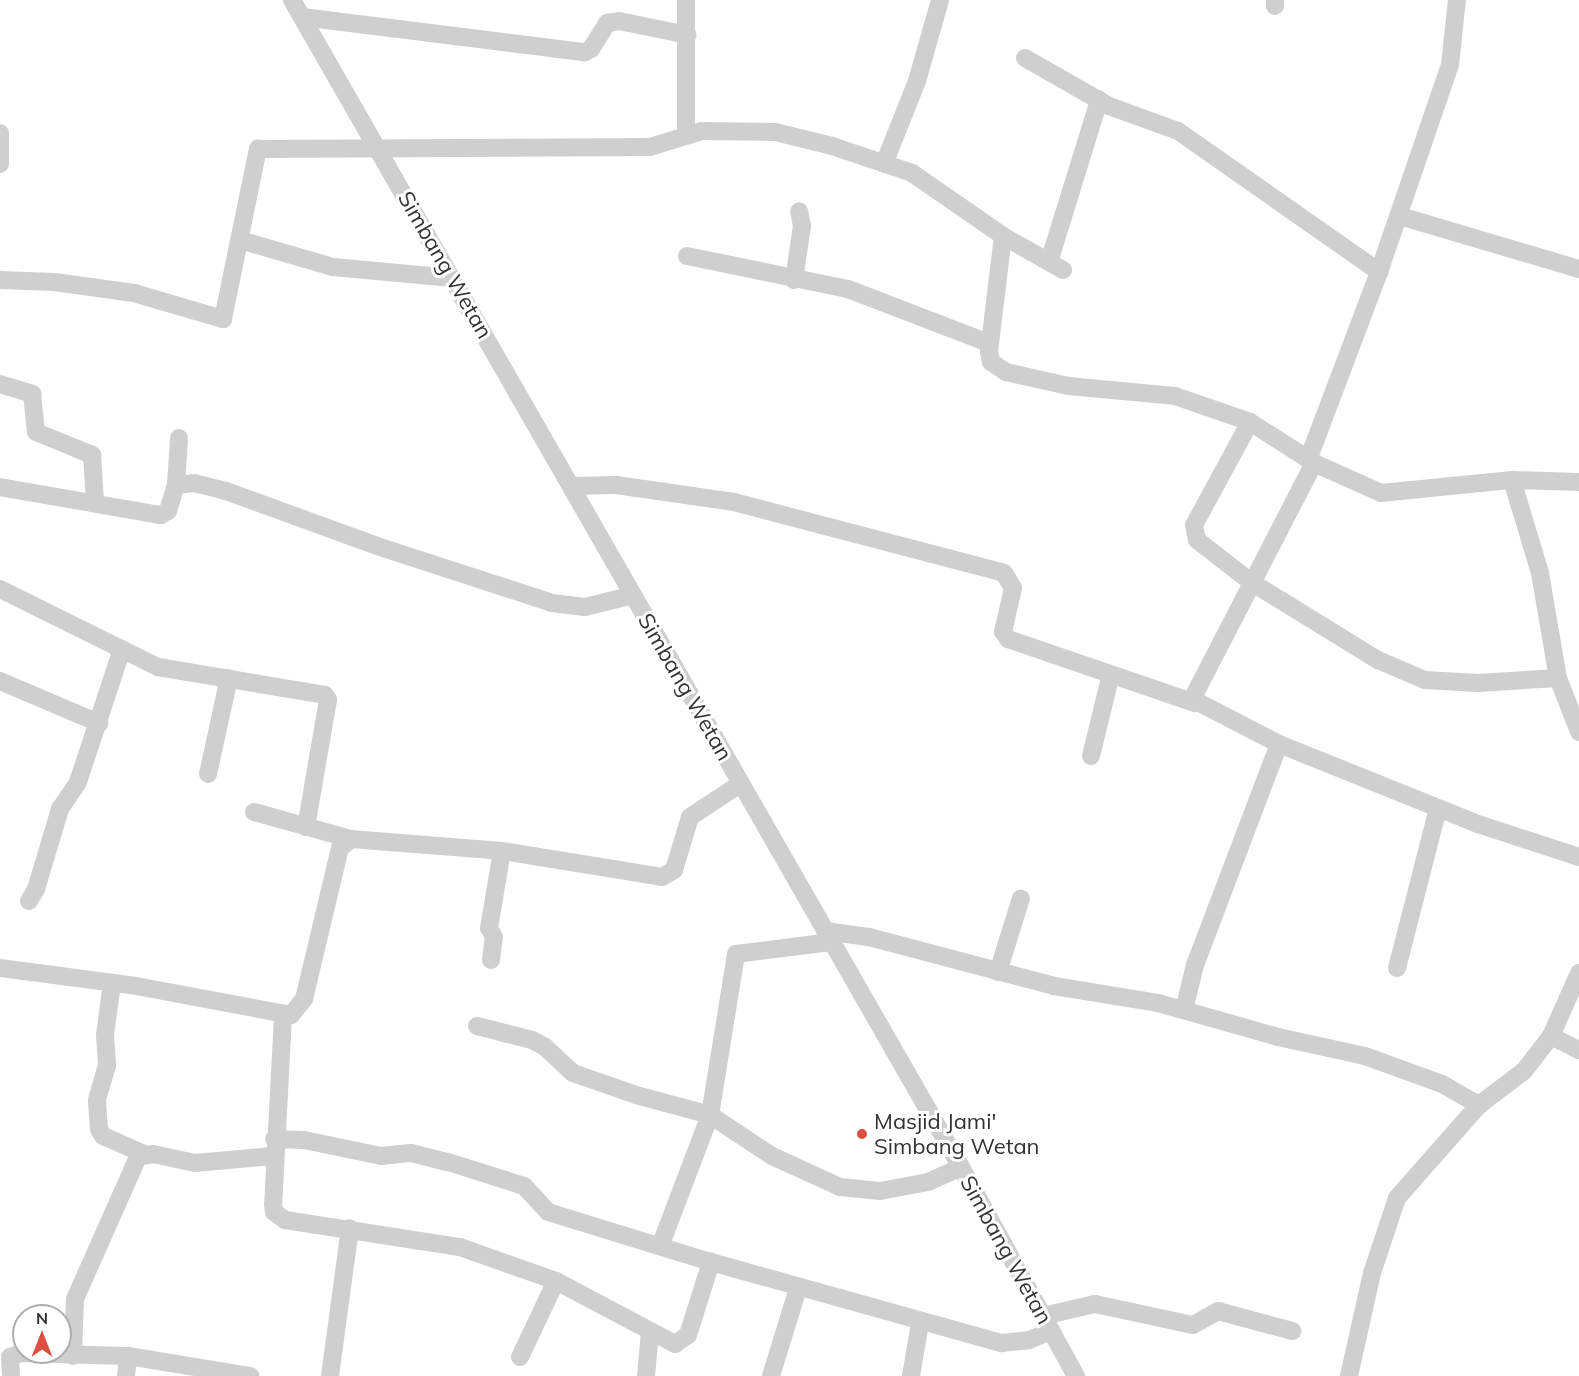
<!DOCTYPE html>
<style>
body{margin:0}
#map{position:relative;width:1579px;height:1376px;overflow:hidden;background:#fff;font-family:Mulish,sans-serif}
div>[style]{position:absolute}
.minor>*{height:18px;margin:-9px;padding:0 9px;transform-origin:9px;border-radius:9px;background:#cfcfcf}
.dots>*{width:16px;height:16px;translate:-50% -50%;box-sizing:border-box;border:3px solid #fff;border-radius:50%}
span{translate:-50% -50%;white-space:nowrap;text-align:center;line-height:1.15;-webkit-text-stroke:6px #fff;paint-order:stroke}
.street-label{font-size:22px;color:#323232}
.poi-label{font-size:22px;color:#323232}
.left{translate:0 -50%;text-align:left}
.north{position:absolute;left:12px;top:1304px;width:60px;height:60px;box-sizing:border-box;background:#fff;border:2px solid #adadad;border-radius:50%;rotate:0deg;font-size:16px;font-weight:700;line-height:24px;text-align:center;color:#323232}
.north::after{content:'';display:block;margin:auto;width:21px;height:27px;background:#db4f41;clip-path:polygon(50% 0,100% 100%,50% 72%,0 100%)}
</style>
<div id="map">
<div class="minor">
<i style="left:292px;top:0;width:1345px;rotate:60.18deg"></i>
<i style="left:961px;top:1167px;width:239px;rotate:61.2deg"></i>
<i style="left:1275px;top:6px;width:6px;rotate:-90deg"></i>
<i style="left:302px;top:17px;width:285px;rotate:7.1deg"></i>
<i style="left:585px;top:52px;width:7px;rotate:-27deg"></i>
<i style="left:591px;top:49px;width:31px;rotate:-58deg"></i>
<i style="left:607px;top:23px;width:12px;rotate:-9deg"></i>
<i style="left:619px;top:21px;width:70px;rotate:11.5deg"></i>
<i style="left:1025px;top:58px;width:97px;rotate:29.7deg"></i>
<i style="left:1109px;top:106px;width:73px;rotate:19.9deg"></i>
<i style="left:1178px;top:131px;width:246px;rotate:35deg"></i>
<i style="left:1379px;top:272px;width:219px;rotate:-71.1deg"></i>
<i style="left:1450px;top:65px;width:65px;rotate:-83.9deg"></i>
<i style="left:0;top:133px;width:31px;rotate:90deg"></i>
<i style="left:686px;top:136px;width:136px;rotate:-90deg"></i>
<i style="left:884px;top:164px;width:89px;rotate:-68.3deg"></i>
<i style="left:917px;top:81px;width:84px;rotate:-74.1deg"></i>
<i style="left:1400px;top:216px;width:187px;rotate:16.5deg"></i>
<i style="left:1003px;top:236px;width:69px;rotate:29.5deg"></i>
<i style="left:240px;top:240px;width:97px;rotate:16.2deg"></i>
<i style="left:333px;top:267px;width:120px;rotate:5.3deg"></i>
<i style="left:687px;top:256px;width:164px;rotate:11.6deg"></i>
<i style="left:848px;top:289px;width:151px;rotate:21deg"></i>
<i style="left:1049px;top:262px;width:170px;rotate:-72.8deg"></i>
<i style="left:0;top:280px;width:54px;rotate:2.1deg"></i>
<i style="left:54px;top:282px;width:81px;rotate:7.8deg"></i>
<i style="left:134px;top:293px;width:93px;rotate:16.3deg"></i>
<i style="left:223px;top:319px;width:174px;rotate:-78.4deg"></i>
<i style="left:258px;top:149px;width:392px;rotate:-0.3deg"></i>
<i style="left:650px;top:147px;width:54px;rotate:-17.1deg"></i>
<i style="left:702px;top:131px;width:73px;rotate:0.8deg"></i>
<i style="left:775px;top:132px;width:59px;rotate:13.8deg"></i>
<i style="left:832px;top:146px;width:84px;rotate:18.6deg"></i>
<i style="left:912px;top:173px;width:111px;rotate:34.7deg"></i>
<i style="left:1003px;top:236px;width:116px;rotate:96.9deg"></i>
<i style="left:989px;top:351px;width:11px;rotate:80deg"></i>
<i style="left:991px;top:362px;width:18px;rotate:34deg"></i>
<i style="left:1006px;top:372px;width:64px;rotate:12.7deg"></i>
<i style="left:1068px;top:386px;width:107px;rotate:5.3deg"></i>
<i style="left:1175px;top:396px;width:79px;rotate:19.1deg"></i>
<i style="left:1250px;top:422px;width:76px;rotate:32.6deg"></i>
<i style="left:1314px;top:463px;width:73px;rotate:24.1deg"></i>
<i style="left:1381px;top:493px;width:132px;rotate:-5.7deg"></i>
<i style="left:1512px;top:480px;width:67px;rotate:1.7deg"></i>
<i style="left:794px;top:280px;width:55px;rotate:-81.6deg"></i>
<i style="left:802px;top:226px;width:15px;rotate:-101deg"></i>
<i style="left:0;top:384px;width:34px;rotate:17deg"></i>
<i style="left:32px;top:394px;width:38px;rotate:84deg"></i>
<i style="left:36px;top:432px;width:61px;rotate:22.3deg"></i>
<i style="left:92px;top:455px;width:46px;rotate:86.3deg"></i>
<i style="left:1250px;top:422px;width:117px;rotate:118.5deg"></i>
<i style="left:1194px;top:525px;width:15px;rotate:79deg"></i>
<i style="left:1197px;top:540px;width:68px;rotate:37.9deg"></i>
<i style="left:1251px;top:582px;width:149px;rotate:31.6deg"></i>
<i style="left:1378px;top:660px;width:51px;rotate:23.1deg"></i>
<i style="left:1425px;top:680px;width:53px;rotate:3.2deg"></i>
<i style="left:1478px;top:683px;width:80px;rotate:-3.6deg"></i>
<i style="left:1308px;top:460px;width:201px;rotate:-69.3deg"></i>
<i style="left:1314px;top:463px;width:266px;rotate:117.3deg"></i>
<i style="left:1192px;top:699px;width:98px;rotate:27.3deg"></i>
<i style="left:1279px;top:744px;width:214px;rotate:21.9deg"></i>
<i style="left:1478px;top:824px;width:106px;rotate:18.1deg"></i>
<i style="left:1512px;top:480px;width:97px;rotate:73.2deg"></i>
<i style="left:1540px;top:573px;width:107px;rotate:80.3deg"></i>
<i style="left:1558px;top:678px;width:58px;rotate:68.7deg"></i>
<i style="left:176px;top:485px;width:47px;rotate:-86.3deg"></i>
<i style="left:571px;top:486px;width:45px;rotate:-1.3deg"></i>
<i style="left:616px;top:485px;width:119px;rotate:8.2deg"></i>
<i style="left:734px;top:502px;width:279px;rotate:14.7deg"></i>
<i style="left:1004px;top:573px;width:17px;rotate:59deg"></i>
<i style="left:1013px;top:588px;width:45px;rotate:102.8deg"></i>
<i style="left:1003px;top:632px;width:9px;rotate:54deg"></i>
<i style="left:1008px;top:639px;width:198px;rotate:18.9deg"></i>
<i style="left:0;top:487px;width:163px;rotate:9.9deg"></i>
<i style="left:161px;top:515px;width:8px;rotate:-30deg"></i>
<i style="left:168px;top:511px;width:27px;rotate:-73deg"></i>
<i style="left:176px;top:485px;width:18px;rotate:-6deg"></i>
<i style="left:194px;top:483px;width:33px;rotate:14deg"></i>
<i style="left:226px;top:491px;width:161px;rotate:20deg"></i>
<i style="left:377px;top:546px;width:184px;rotate:18deg"></i>
<i style="left:552px;top:603px;width:33px;rotate:7deg"></i>
<i style="left:585px;top:607px;width:49px;rotate:-14deg"></i>
<i style="left:0;top:589px;width:176px;rotate:26.3deg"></i>
<i style="left:158px;top:667px;width:169px;rotate:9.5deg"></i>
<i style="left:325px;top:695px;width:6px;rotate:59deg"></i>
<i style="left:328px;top:700px;width:129px;rotate:99.8deg"></i>
<i style="left:0;top:681px;width:108px;rotate:23deg"></i>
<i style="left:1091px;top:756px;width:84px;rotate:-76.3deg"></i>
<i style="left:208px;top:774px;width:98px;rotate:-77.7deg"></i>
<i style="left:254px;top:812px;width:101px;rotate:15.6deg"></i>
<i style="left:29px;top:901px;width:14px;rotate:-60deg"></i>
<i style="left:36px;top:889px;width:84px;rotate:-73.3deg"></i>
<i style="left:60px;top:809px;width:32px;rotate:-56deg"></i>
<i style="left:78px;top:782px;width:140px;rotate:-71.7deg"></i>
<i style="left:825px;top:931px;width:44px;rotate:7.8deg"></i>
<i style="left:869px;top:937px;width:191px;rotate:14.8deg"></i>
<i style="left:1054px;top:986px;width:105px;rotate:9.3deg"></i>
<i style="left:1158px;top:1003px;width:125px;rotate:15.8deg"></i>
<i style="left:1278px;top:1037px;width:89px;rotate:12.3deg"></i>
<i style="left:1365px;top:1056px;width:82px;rotate:20deg"></i>
<i style="left:1442px;top:1084px;width:43px;rotate:29.6deg"></i>
<i style="left:1479px;top:1105px;width:124px;rotate:131.4deg"></i>
<i style="left:1397px;top:1198px;width:79px;rotate:108.4deg"></i>
<i style="left:1372px;top:1273px;width:106px;rotate:102.6deg"></i>
<i style="left:491px;top:960px;width:23px;rotate:-83deg"></i>
<i style="left:494px;top:937px;width:10px;rotate:-119deg"></i>
<i style="left:489px;top:928px;width:78px;rotate:-80.4deg"></i>
<i style="left:0;top:968px;width:137px;rotate:7.5deg"></i>
<i style="left:136px;top:986px;width:158px;rotate:10.6deg"></i>
<i style="left:291px;top:1015px;width:21px;rotate:-51deg"></i>
<i style="left:304px;top:999px;width:155px;rotate:-76.6deg"></i>
<i style="left:340px;top:848px;width:14px;rotate:-39deg"></i>
<i style="left:351px;top:839px;width:151px;rotate:4.5deg"></i>
<i style="left:502px;top:851px;width:162px;rotate:9.2deg"></i>
<i style="left:662px;top:877px;width:14px;rotate:-30deg"></i>
<i style="left:674px;top:870px;width:55px;rotate:-73.2deg"></i>
<i style="left:690px;top:817px;width:60px;rotate:-33.4deg"></i>
<i style="left:1397px;top:968px;width:165px;rotate:-75.6deg"></i>
<i style="left:998px;top:972px;width:77px;rotate:-72.7deg"></i>
<i style="left:112px;top:983px;width:52px;rotate:97.7deg"></i>
<i style="left:105px;top:1035px;width:30px;rotate:86deg"></i>
<i style="left:107px;top:1065px;width:37px;rotate:106deg"></i>
<i style="left:97px;top:1101px;width:28px;rotate:86deg"></i>
<i style="left:99px;top:1129px;width:8px;rotate:60deg"></i>
<i style="left:103px;top:1136px;width:45px;rotate:23.7deg"></i>
<i style="left:1184px;top:1010px;width:46px;rotate:-76.3deg"></i>
<i style="left:1195px;top:965px;width:236px;rotate:-69.2deg"></i>
<i style="left:283px;top:1016px;width:188px;rotate:93deg"></i>
<i style="left:273px;top:1204px;width:8px;rotate:83deg"></i>
<i style="left:274px;top:1212px;width:14px;rotate:36deg"></i>
<i style="left:285px;top:1220px;width:177px;rotate:8.8deg"></i>
<i style="left:460px;top:1247px;width:102px;rotate:19.5deg"></i>
<i style="left:556px;top:1281px;width:135px;rotate:27.9deg"></i>
<i style="left:675px;top:1344px;width:16px;rotate:-35deg"></i>
<i style="left:688px;top:1335px;width:77px;rotate:-72.5deg"></i>
<i style="left:711px;top:1262px;width:302px;rotate:15.6deg"></i>
<i style="left:1002px;top:1343px;width:27px;rotate:-6deg"></i>
<i style="left:1029px;top:1340px;width:24px;rotate:-22deg"></i>
<i style="left:477px;top:1026px;width:57px;rotate:14.3deg"></i>
<i style="left:532px;top:1040px;width:15px;rotate:28deg"></i>
<i style="left:545px;top:1047px;width:38px;rotate:43deg"></i>
<i style="left:573px;top:1073px;width:67px;rotate:19.2deg"></i>
<i style="left:636px;top:1095px;width:77px;rotate:15.1deg"></i>
<i style="left:710px;top:1115px;width:74px;rotate:33.5deg"></i>
<i style="left:772px;top:1156px;width:75px;rotate:24.5deg"></i>
<i style="left:840px;top:1187px;width:40px;rotate:5.7deg"></i>
<i style="left:880px;top:1191px;width:49px;rotate:-10.6deg"></i>
<i style="left:928px;top:1182px;width:36px;rotate:-24deg"></i>
<i style="left:1551px;top:1036px;width:69px;rotate:-66deg"></i>
<i style="left:1479px;top:1105px;width:56px;rotate:-37.1deg"></i>
<i style="left:1524px;top:1071px;width:44px;rotate:-52.4deg"></i>
<i style="left:1551px;top:1036px;width:31px;rotate:27deg"></i>
<i style="left:274px;top:1139px;width:30px;rotate:2deg"></i>
<i style="left:304px;top:1140px;width:79px;rotate:11.7deg"></i>
<i style="left:381px;top:1156px;width:30px;rotate:-6deg"></i>
<i style="left:411px;top:1153px;width:38px;rotate:14deg"></i>
<i style="left:448px;top:1162px;width:80px;rotate:17.5deg"></i>
<i style="left:524px;top:1186px;width:35px;rotate:47deg"></i>
<i style="left:548px;top:1212px;width:170px;rotate:17.1deg"></i>
<i style="left:661px;top:1244px;width:138px;rotate:-69.2deg"></i>
<i style="left:710px;top:1115px;width:163px;rotate:-80.8deg"></i>
<i style="left:736px;top:954px;width:96px;rotate:-7.2deg"></i>
<i style="left:1043px;top:1316px;width:53px;rotate:-13deg"></i>
<i style="left:1095px;top:1304px;width:100px;rotate:12.1deg"></i>
<i style="left:1193px;top:1325px;width:29px;rotate:-29deg"></i>
<i style="left:1218px;top:1311px;width:77px;rotate:15.1deg"></i>
<i style="left:73px;top:1356px;width:57px;rotate:-88deg"></i>
<i style="left:75px;top:1299px;width:155px;rotate:-66.1deg"></i>
<i style="left:138px;top:1157px;width:15px;rotate:-11deg"></i>
<i style="left:153px;top:1154px;width:43px;rotate:12.1deg"></i>
<i style="left:195px;top:1163px;width:78px;rotate:-5.1deg"></i>
<i style="left:520px;top:1357px;width:84px;rotate:-64.7deg"></i>
<i style="left:11px;top:1376px;width:19px;rotate:-93deg"></i>
<i style="left:10px;top:1357px;width:12px;rotate:-20deg"></i>
<i style="left:21px;top:1353px;width:107px;rotate:1.6deg"></i>
<i style="left:128px;top:1356px;width:124px;rotate:9.3deg"></i>
<i style="left:126px;top:1376px;width:20px;rotate:-84deg"></i>
<i style="left:330px;top:1376px;width:149px;rotate:-82.3deg"></i>
<i style="left:646px;top:1376px;width:45px;rotate:-84.9deg"></i>
<i style="left:771px;top:1376px;width:92px;rotate:-72.9deg"></i>
<i style="left:911px;top:1376px;width:54px;rotate:-80.4deg"></i>
</div>
<div class="dots">
<i style="left:862px;top:1134px;background:#db4f41"></i>
</div>
<div class="street-label">
<span style="left:445px;top:265px;rotate:60deg">Simbang Wetan</span>
<span style="left:685px;top:687px;rotate:60deg">Simbang Wetan</span>
<span style="left:1006px;top:1250px;rotate:61deg">Simbang Wetan</span>
</div>
<div class="poi-label">
<span class="left" style="left:874px;top:1134px">Masjid Jami'<br>Simbang Wetan</span>
</div>
<div class="north">N</div>
</div>
